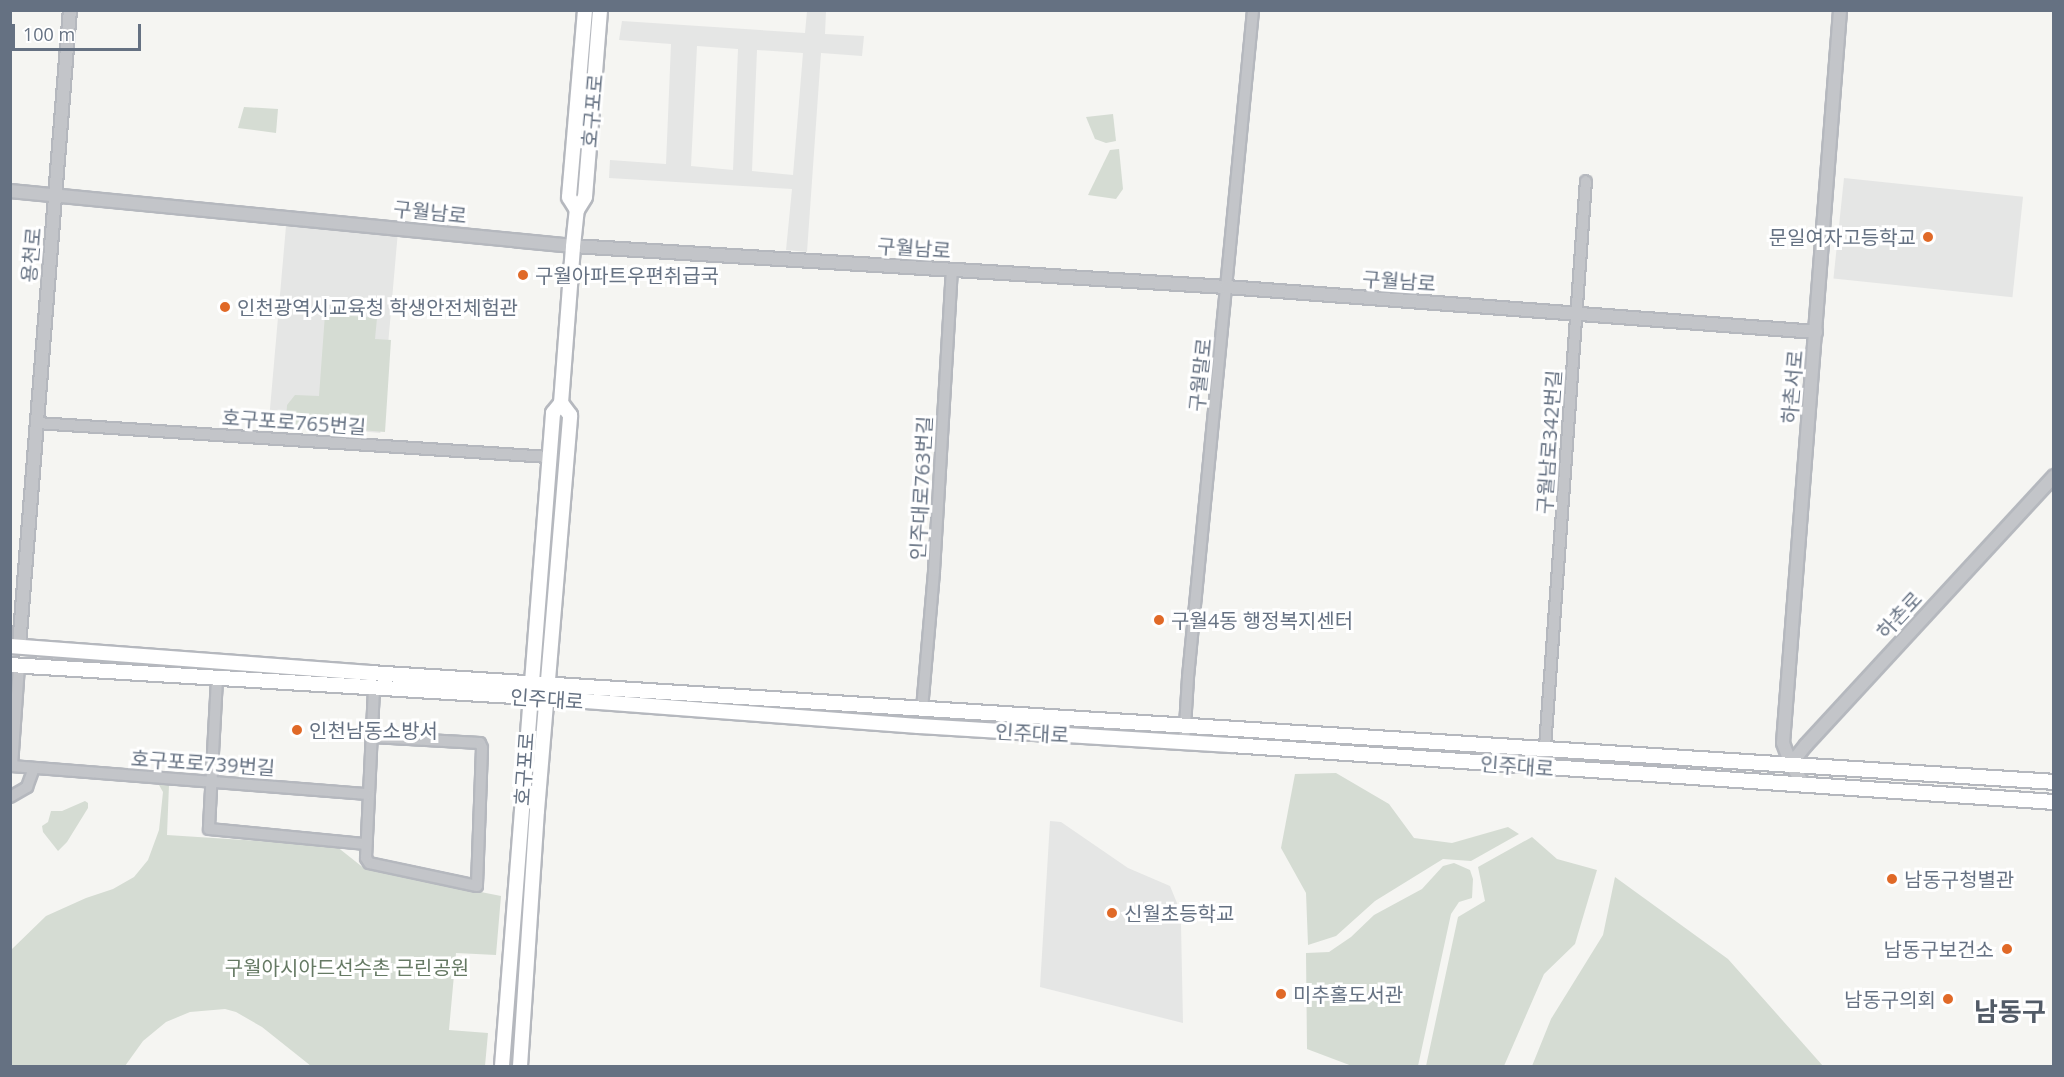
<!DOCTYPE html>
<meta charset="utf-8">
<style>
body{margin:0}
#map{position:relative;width:2064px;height:1077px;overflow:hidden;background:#f5f5f2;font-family:"Open Sans","Noto Sans KR",sans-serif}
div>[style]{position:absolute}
.built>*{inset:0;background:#e5e6e5;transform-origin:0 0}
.green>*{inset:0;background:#d5dcd3}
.roads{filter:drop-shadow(2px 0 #b5b8be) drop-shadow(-2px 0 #b5b8be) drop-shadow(0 2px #b5b8be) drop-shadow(0 -2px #b5b8be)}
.minor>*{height:10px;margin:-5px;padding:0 5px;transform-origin:5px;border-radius:5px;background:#c3c5c9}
.tertiary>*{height:12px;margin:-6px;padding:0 6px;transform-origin:6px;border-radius:6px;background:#c3c5c9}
.secondary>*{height:14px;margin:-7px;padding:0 7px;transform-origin:7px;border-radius:7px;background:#fff}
.dots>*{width:16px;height:16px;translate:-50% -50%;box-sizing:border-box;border:3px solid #fff;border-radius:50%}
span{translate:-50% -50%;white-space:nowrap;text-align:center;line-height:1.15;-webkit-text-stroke:6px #fff;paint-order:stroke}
.street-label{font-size:20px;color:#657182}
.poi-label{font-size:20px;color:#657182}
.right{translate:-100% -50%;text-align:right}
.left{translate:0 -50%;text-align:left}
.park-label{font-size:20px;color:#657963}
.district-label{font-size:26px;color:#525b67;font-weight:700}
.frame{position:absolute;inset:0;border:12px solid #657182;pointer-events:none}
.scale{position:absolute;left:12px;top:24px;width:129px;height:27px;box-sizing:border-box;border:3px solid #657182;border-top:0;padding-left:8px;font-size:18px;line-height:21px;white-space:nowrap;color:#657182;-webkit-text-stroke:4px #fff;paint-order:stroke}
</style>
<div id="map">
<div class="built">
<i style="clip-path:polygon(evenodd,807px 11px,826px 11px,825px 34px,864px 36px,862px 56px,821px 53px,807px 252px,786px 250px,792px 189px,609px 178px,610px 160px,666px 164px,671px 44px,619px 40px,622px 21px,805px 33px,807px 11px,697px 46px,738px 49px,733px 170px,691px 166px,697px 46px,807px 11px,757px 50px,803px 53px,793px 175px,752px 171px,757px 50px)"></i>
<i style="left:1844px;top:178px;width:180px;height:101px;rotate:6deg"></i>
<i style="left:286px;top:226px;width:112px;height:198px;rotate:5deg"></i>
<i style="clip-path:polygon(1050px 821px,1061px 822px,1128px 868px,1170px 886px,1177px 903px,1181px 924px,1183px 1023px,1040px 987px)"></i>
</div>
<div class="green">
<i style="clip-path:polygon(244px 107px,278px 109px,276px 133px,238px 128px)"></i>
<i style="clip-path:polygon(1113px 114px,1116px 141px,1106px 143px,1095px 139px,1086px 117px)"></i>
<i style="clip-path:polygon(1119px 149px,1123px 189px,1116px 199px,1088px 195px,1110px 150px)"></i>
<i style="clip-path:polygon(325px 314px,377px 318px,375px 339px,391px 340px,385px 432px,286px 424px,287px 405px,295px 395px,319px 396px)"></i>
<i style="clip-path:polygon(1336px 773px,1389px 804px,1414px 838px,1452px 843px,1508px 827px,1519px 834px,1471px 861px,1443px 859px,1375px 901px,1336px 936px,1308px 945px,1306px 893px,1281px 848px,1295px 774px)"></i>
<i style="clip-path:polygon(159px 785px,169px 785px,167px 835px,336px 846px,365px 869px,501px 896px,496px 955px,456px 953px,449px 1030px,488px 1033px,485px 1066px,311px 1066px,262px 1027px,236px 1012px,225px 1009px,190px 1012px,166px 1022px,143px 1041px,125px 1066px,11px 1066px,11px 950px,46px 916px,86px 898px,113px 889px,134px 877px,148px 860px,159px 830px,163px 792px)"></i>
<i style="clip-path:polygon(85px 801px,88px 803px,88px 808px,67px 842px,58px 851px,43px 832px,42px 826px,48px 822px,51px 811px,62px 811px)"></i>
<i style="clip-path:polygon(1532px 837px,1557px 859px,1597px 870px,1575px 944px,1544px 974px,1504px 1066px,1426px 1066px,1458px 917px,1485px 901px,1478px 867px)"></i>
<i style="clip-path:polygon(1454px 863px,1470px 870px,1473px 879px,1472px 898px,1459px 902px,1451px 914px,1418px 1066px,1352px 1066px,1307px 1049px,1306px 953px,1329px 952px,1351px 937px,1374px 915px,1422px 889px,1443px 866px)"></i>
<i style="clip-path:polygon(1615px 877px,1728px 959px,1823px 1066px,1532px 1066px,1551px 1019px,1603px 935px)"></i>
</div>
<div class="roads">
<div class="minor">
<i style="left:37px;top:423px;width:513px;rotate:3.8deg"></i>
<i style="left:217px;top:679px;width:150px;rotate:93.1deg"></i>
<i style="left:209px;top:829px;width:158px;rotate:5.5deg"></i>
<i style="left:922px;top:709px;width:139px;rotate:-85deg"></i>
<i style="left:934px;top:571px;width:302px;rotate:-86.6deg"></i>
<i style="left:373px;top:737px;width:107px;rotate:3.2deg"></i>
<i style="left:480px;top:743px;width:5px;rotate:68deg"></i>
<i style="left:482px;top:748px;width:138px;rotate:92.1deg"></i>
<i style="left:477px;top:886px;width:110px;rotate:-168deg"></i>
<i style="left:369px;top:863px;width:6px;rotate:-121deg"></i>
<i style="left:366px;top:858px;width:169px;rotate:-87.3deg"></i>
<i style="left:1184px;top:743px;width:66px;rotate:-86.5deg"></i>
<i style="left:1188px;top:677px;width:670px;rotate:-84.43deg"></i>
<i style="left:1545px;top:747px;width:567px;rotate:-85.86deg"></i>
<i style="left:10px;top:766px;width:360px;rotate:4.5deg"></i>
<i style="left:12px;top:766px;width:101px;rotate:-86deg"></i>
<i style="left:10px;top:797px;width:20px;rotate:-30deg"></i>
<i style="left:27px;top:787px;width:20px;rotate:-70deg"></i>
</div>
<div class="tertiary">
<i style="left:10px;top:191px;width:566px;rotate:5.58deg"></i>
<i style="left:573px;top:246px;width:654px;rotate:3.59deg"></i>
<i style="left:1226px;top:287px;width:592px;rotate:4.36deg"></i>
<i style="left:19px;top:646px;width:638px;rotate:-85.42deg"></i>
<i style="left:1791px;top:764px;width:22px;rotate:-111deg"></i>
<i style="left:1783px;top:743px;width:735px;rotate:-85.55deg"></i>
<i style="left:1804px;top:785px;width:25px;rotate:-122deg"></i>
<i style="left:1791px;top:764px;width:24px;rotate:-52deg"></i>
<i style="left:1806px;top:745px;width:366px;rotate:-47.3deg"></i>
</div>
<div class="secondary">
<i style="left:577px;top:210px;width:15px;rotate:-122deg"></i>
<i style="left:569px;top:197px;width:188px;rotate:-85.1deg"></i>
<i style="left:10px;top:646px;width:361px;rotate:4.3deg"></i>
<i style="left:370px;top:673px;width:1688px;rotate:3.7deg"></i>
<i style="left:10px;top:665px;width:537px;rotate:3.52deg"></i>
<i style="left:546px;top:698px;width:373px;rotate:4.3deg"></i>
<i style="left:918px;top:726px;width:314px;rotate:3.5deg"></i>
<i style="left:1231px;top:745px;width:825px;rotate:3.96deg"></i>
<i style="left:502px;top:1066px;width:655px;rotate:-85.53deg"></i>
<i style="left:553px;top:413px;width:13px;rotate:-51deg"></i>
<i style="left:561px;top:403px;width:157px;rotate:-85.6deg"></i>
<i style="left:573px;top:246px;width:36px;rotate:-84deg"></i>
<i style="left:577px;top:210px;width:15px;rotate:-58deg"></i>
<i style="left:585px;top:197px;width:188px;rotate:-85.4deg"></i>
<i style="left:520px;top:1066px;width:256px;rotate:-86.2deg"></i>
<i style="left:537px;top:811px;width:397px;rotate:-85.2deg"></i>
<i style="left:570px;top:415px;width:15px;rotate:-127deg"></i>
</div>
</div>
<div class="dots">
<i style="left:1928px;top:237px;background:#e06927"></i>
<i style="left:523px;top:275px;background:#e06927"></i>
<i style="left:225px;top:307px;background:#e06927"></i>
<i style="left:1159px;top:620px;background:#e06927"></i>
<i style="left:297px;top:730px;background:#e06927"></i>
<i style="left:1892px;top:879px;background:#e06927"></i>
<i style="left:1112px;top:913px;background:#e06927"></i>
<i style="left:2007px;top:949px;background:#e06927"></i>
<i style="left:1281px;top:994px;background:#e06927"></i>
<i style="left:1948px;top:999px;background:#e06927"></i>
</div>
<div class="street-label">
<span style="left:592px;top:111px;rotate:-85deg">호구포로</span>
<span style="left:430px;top:212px;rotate:6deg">구월남로</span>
<span style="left:914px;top:248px;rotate:4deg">구월남로</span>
<span style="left:31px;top:255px;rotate:-85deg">용천로</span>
<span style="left:1399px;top:281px;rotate:4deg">구월남로</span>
<span style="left:1200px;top:375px;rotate:-84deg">구월말로</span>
<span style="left:1792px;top:387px;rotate:-85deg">하촌서로</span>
<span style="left:294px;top:422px;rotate:4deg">호구포로765번길</span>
<span style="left:1549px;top:442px;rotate:-86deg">구월남로342번길</span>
<span style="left:921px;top:488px;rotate:-87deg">인주대로763번길</span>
<span style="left:1899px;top:615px;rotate:-47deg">하촌로</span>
<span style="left:547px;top:699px;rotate:4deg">인주대로</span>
<span style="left:1032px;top:733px;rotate:3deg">인주대로</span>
<span style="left:203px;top:763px;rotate:4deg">호구포로739번길</span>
<span style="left:1517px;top:766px;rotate:4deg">인주대로</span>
<span style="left:524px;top:769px;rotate:-86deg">호구포로</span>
</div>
<div class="poi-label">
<span class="right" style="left:1916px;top:237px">문일여자고등학교</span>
<span class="left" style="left:535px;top:275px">구월아파트우편취급국</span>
<span class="left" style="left:237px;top:307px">인천광역시교육청 학생안전체험관</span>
<span class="left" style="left:1171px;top:620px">구월4동 행정복지센터</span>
<span class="left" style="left:309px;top:730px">인천남동소방서</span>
<span class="left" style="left:1904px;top:879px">남동구청별관</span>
<span class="left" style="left:1124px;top:913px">신월초등학교</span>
<span class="right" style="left:1994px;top:949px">남동구보건소</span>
<span class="left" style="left:1293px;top:994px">미추홀도서관</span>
<span class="right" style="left:1936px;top:999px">남동구의회</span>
</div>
<div class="park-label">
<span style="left:347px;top:967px">구월아시아드선수촌 근린공원</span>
</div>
<div class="district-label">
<span style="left:2010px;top:1012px">남동구</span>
</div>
<div class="frame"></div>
<div class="scale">100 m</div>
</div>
